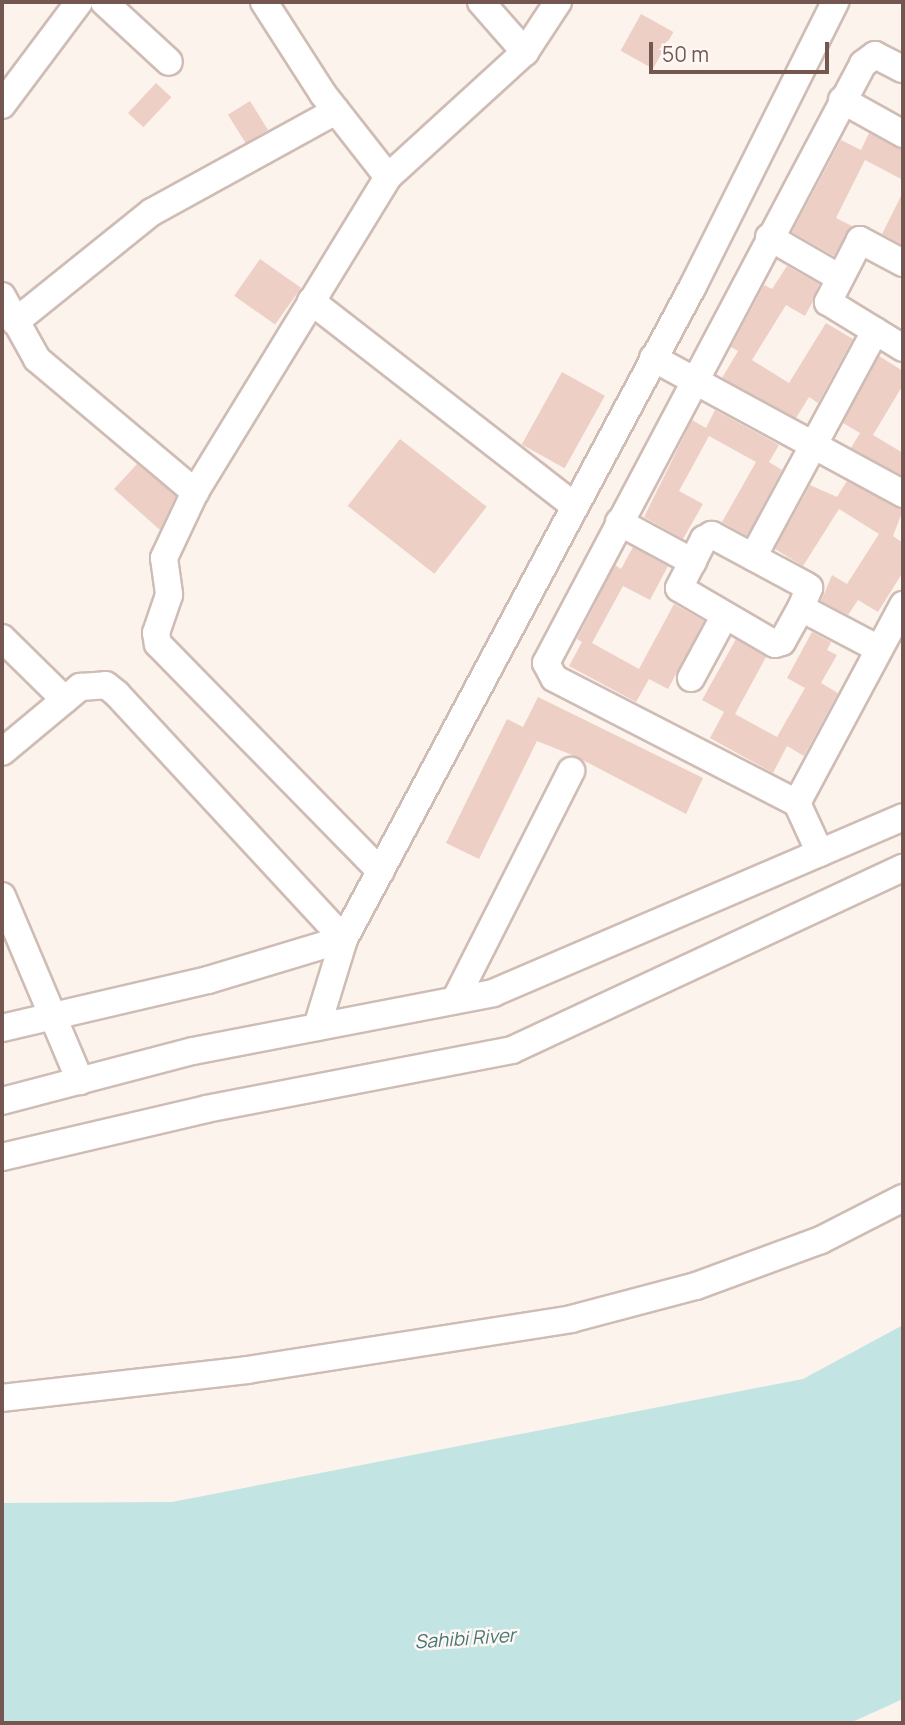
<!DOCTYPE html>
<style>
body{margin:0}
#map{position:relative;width:905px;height:1725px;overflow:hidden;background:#fbf3ec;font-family:Manrope,sans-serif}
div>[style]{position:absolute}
.water>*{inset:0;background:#c2e4e3}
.building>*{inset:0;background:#eecfc6;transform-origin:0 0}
.roads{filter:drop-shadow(2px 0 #cfbcb5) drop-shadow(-2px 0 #cfbcb5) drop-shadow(0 2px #cfbcb5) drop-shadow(0 -2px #cfbcb5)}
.minor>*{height:26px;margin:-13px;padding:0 13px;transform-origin:13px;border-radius:13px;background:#fff}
span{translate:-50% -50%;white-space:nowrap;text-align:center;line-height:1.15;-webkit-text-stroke:5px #fef7f3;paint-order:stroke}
.water-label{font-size:19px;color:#457878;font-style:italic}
.frame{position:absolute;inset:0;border:4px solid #755751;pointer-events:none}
.scale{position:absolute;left:649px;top:42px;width:180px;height:32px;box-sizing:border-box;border:4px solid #755751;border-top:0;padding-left:9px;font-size:21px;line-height:24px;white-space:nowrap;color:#755751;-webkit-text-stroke:5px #fef7f3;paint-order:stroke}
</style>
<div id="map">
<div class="water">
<i style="clip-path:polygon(903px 1325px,903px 1699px,850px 1723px,2px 1723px,2px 1503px,172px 1502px,803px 1379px)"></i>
</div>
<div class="building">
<i style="left:641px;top:14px;width:37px;height:42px;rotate:29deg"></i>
<i style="left:156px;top:83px;width:21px;height:41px;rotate:43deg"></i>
<i style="left:250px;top:101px;width:34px;height:26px;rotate:58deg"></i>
<i style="clip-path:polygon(869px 133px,903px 150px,903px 180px,865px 160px,836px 218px,852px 226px,834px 256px,792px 232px,841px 140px,861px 150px)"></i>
<i style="clip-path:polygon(903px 192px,903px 245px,882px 234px)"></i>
<i style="left:260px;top:259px;width:50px;height:45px;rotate:35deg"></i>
<i style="clip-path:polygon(787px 266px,819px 284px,812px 303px,805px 316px,786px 305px,752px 360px,789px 383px,826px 323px,853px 339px,818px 403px,809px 397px,796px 418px,722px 378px,738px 351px,731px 347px,764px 285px,772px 289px)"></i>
<i style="clip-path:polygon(879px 356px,903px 371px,903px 385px,873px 435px,903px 453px,903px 476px,851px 448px,860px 433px,843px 423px)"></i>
<i style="left:562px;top:372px;width:49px;height:83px;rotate:29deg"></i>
<i style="clip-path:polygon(715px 410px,779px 445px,769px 462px,782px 470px,747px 536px,722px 522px,756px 462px,709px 436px,679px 491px,703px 504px,683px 539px,644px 517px,692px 420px,706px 428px)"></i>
<i style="left:400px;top:439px;width:110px;height:85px;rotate:38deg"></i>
<i style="clip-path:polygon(137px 464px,176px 496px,160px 530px,114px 489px)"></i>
<i style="clip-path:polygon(847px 481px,903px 510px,893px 536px,903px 543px,903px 572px,878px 612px,858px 600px,848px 615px,821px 601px,832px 575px,847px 584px,879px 534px,839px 509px,803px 566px,775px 549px,810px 485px,837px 497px)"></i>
<i style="clip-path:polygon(633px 547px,668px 566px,650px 600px,623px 586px,592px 643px,639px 669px,674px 604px,704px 621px,668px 689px,649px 679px,636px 702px,569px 666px,582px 642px,577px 639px,615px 565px,621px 569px)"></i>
<i style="clip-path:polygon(812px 632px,831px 642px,827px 650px,837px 655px,821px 683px,838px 693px,804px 756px,787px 746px,773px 773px,710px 738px,724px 712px,702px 700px,736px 639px,766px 657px,735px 714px,777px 737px,805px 688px,787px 678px)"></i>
<i style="clip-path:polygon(538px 697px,703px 778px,686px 814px,577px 757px,537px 741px,479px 859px,446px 843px,507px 719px,523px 727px)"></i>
</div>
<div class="roads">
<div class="minor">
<i style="left:104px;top:2px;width:88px;rotate:42.7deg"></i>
<i style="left:264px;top:2px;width:109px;rotate:57.3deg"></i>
<i style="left:323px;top:94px;width:105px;rotate:51.9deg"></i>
<i style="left:388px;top:177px;width:185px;rotate:-42.4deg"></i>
<i style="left:525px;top:52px;width:60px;rotate:-56.6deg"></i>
<i style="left:481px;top:2px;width:67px;rotate:48.7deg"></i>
<i style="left:842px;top:100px;width:70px;rotate:29.1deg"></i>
<i style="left:2px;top:105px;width:129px;rotate:-53.2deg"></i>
<i style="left:769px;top:237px;width:82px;rotate:30deg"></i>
<i style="left:903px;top:263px;width:49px;rotate:-151.9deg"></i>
<i style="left:860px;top:240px;width:70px;rotate:117.3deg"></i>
<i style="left:828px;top:302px;width:88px;rotate:31.5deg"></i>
<i style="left:2px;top:296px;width:72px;rotate:60.9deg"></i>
<i style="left:37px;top:359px;width:207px;rotate:40.1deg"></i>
<i style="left:195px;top:492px;width:369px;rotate:-58.5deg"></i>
<i style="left:311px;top:301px;width:331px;rotate:37.9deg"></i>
<i style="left:15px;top:322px;width:176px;rotate:-38.8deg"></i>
<i style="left:152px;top:212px;width:210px;rotate:-28.8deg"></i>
<i style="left:653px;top:358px;width:285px;rotate:28.5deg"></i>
<i style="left:195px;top:492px;width:73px;rotate:115.2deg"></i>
<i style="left:164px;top:558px;width:37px;rotate:82deg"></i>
<i style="left:169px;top:595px;width:40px;rotate:108.9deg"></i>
<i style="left:156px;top:633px;width:11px;rotate:80deg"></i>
<i style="left:158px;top:644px;width:318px;rotate:45.6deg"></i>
<i style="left:619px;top:522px;width:84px;rotate:28.4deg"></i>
<i style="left:753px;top:557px;width:257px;rotate:-61.6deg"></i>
<i style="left:801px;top:608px;width:22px;rotate:-68deg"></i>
<i style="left:809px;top:588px;width:5px;rotate:-143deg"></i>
<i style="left:805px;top:585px;width:106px;rotate:-151.7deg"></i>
<i style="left:712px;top:535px;width:9px;rotate:153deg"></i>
<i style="left:704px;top:539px;width:55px;rotate:117deg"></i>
<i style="left:679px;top:588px;width:111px;rotate:30.3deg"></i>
<i style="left:775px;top:644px;width:7px;rotate:-16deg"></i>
<i style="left:782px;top:642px;width:39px;rotate:-61deg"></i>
<i style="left:801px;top:608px;width:88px;rotate:27.7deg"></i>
<i style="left:2px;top:638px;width:88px;rotate:44.5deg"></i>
<i style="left:691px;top:678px;width:69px;rotate:-61.6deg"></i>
<i style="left:2px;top:752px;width:102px;rotate:-39.8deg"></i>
<i style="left:80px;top:687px;width:26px;rotate:-4deg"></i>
<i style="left:106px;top:685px;width:14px;rotate:39deg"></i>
<i style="left:117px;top:694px;width:334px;rotate:47.2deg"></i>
<i style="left:344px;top:939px;width:92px;rotate:107.1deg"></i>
<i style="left:797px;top:803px;width:225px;rotate:-61.8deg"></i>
<i style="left:820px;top:853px;width:55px;rotate:-114.7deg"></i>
<i style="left:797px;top:803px;width:273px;rotate:-152.8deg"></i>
<i style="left:554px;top:678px;width:17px;rotate:-118deg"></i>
<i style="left:546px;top:663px;width:678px;rotate:-62.11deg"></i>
<i style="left:863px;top:64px;width:15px;rotate:-37deg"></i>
<i style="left:875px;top:55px;width:31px;rotate:27deg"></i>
<i style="left:2px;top:896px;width:201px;rotate:67.1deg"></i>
<i style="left:455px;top:1000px;width:257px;rotate:-63.1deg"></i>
<i style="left:2px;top:1028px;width:212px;rotate:-13.1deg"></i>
<i style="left:208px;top:980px;width:142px;rotate:-16.8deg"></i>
<i style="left:344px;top:939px;width:740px;rotate:-61.88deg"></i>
<i style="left:693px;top:286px;width:318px;rotate:-63.4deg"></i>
<i style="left:2px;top:1101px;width:197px;rotate:-14.7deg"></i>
<i style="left:193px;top:1051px;width:306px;rotate:-10.9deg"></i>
<i style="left:493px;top:993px;width:446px;rotate:-23.2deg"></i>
<i style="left:2px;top:1157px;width:210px;rotate:-13.2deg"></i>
<i style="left:206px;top:1109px;width:312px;rotate:-10.9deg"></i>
<i style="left:512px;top:1050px;width:431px;rotate:-25deg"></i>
<i style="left:2px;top:1398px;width:247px;rotate:-6.5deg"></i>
<i style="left:247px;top:1370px;width:328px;rotate:-8.9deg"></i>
<i style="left:571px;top:1319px;width:129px;rotate:-14.8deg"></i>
<i style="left:696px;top:1286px;width:133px;rotate:-20.2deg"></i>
<i style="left:821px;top:1240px;width:92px;rotate:-27.1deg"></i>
</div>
</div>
<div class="water-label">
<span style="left:465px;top:1639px;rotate:-4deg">Sahibi River</span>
</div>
<div class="frame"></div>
<div class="scale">50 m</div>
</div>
